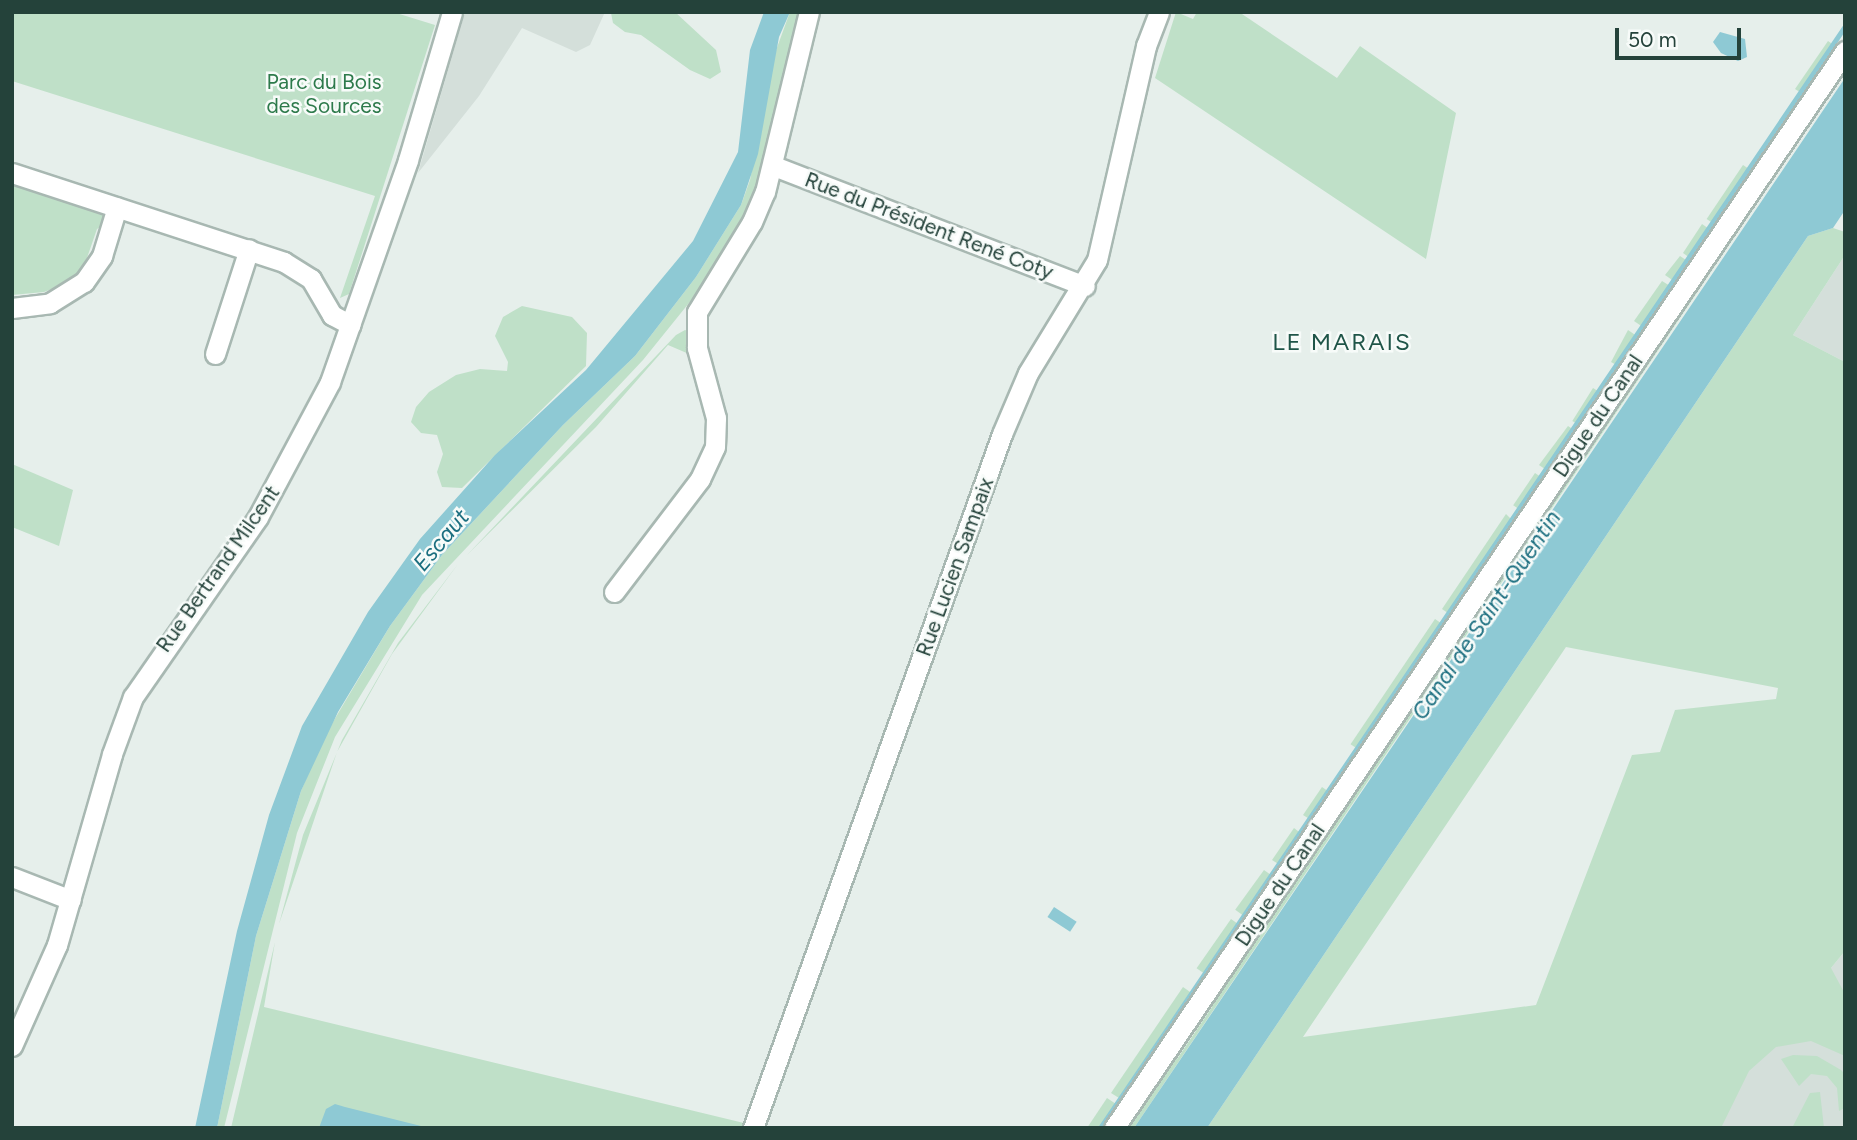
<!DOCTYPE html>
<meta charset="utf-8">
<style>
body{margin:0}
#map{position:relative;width:1857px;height:1140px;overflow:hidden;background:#e6efeb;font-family:Figtree,sans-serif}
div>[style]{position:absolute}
.built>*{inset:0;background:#d4dfda}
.green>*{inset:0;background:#bfe0c8;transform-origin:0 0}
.water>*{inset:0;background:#8ec9d4;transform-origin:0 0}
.stream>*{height:5px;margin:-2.5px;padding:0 2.5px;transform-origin:2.5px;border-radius:2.5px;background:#8ec9d4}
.roads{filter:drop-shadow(2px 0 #a8b8b2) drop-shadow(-2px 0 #a8b8b2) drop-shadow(0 2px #a8b8b2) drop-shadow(0 -2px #a8b8b2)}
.street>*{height:19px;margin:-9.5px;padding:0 9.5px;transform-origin:9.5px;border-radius:9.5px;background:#fff}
span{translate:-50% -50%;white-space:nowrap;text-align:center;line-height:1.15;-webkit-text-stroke:5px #f7fbf9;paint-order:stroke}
.park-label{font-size:21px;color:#2d7a4b}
.street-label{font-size:21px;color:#24423a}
.water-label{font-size:23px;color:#1c6f80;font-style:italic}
.quarter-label{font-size:24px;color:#1f5548;letter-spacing:2px}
.frame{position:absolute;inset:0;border:14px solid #24423a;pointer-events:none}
.scale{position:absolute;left:1615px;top:28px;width:126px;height:32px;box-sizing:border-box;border:4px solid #24423a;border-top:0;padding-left:9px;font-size:21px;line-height:24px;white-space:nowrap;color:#24423a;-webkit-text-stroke:5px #f7fbf9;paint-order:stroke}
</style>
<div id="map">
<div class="built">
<i style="clip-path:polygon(465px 12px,605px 12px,590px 45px,576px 52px,522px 28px,479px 96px,418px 173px)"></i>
<i style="clip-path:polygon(1845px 255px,1845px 362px,1793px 335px)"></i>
<i style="clip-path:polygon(1845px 951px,1845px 1128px,1693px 1128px,1831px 968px)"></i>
</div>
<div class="green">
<i style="clip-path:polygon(12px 12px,393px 12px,435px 25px,349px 294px,340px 298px,375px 196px,12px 81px)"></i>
<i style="clip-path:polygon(675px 12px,716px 50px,721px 72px,710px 79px,690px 70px,641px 35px,625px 32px,613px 23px,611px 13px)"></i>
<i style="clip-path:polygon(790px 12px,799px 12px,768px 157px,745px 219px,693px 298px,643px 360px,422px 595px,335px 737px,297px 833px,224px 1128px,217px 1128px,256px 936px,301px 791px,324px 737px,390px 626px,442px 555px,563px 425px,635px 356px,696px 277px,741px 205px,750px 180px,775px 53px)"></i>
<i style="clip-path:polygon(1176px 12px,1193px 19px,1197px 12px,1239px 12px,1337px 78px,1360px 46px,1456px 113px,1426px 259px,1155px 78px)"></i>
<i style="clip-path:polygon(1828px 41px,1838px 48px,1809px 98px,1795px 89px)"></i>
<i style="clip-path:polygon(1845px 73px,1134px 1128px,1123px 1128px,1171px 1056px,1177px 1059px,1212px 1007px,1208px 1002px,1455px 639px,1462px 638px,1486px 602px,1484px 596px,1822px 98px,1830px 94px)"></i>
<i style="left:1743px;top:165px;width:14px;height:65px;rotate:34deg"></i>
<i style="clip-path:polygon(12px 180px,103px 210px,105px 224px,97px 229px,80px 278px,44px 292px,12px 295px)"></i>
<i style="clip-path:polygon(1702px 224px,1712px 231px,1697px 263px,1683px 253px)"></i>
<i style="clip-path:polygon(evenodd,1833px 228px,1845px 232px,1845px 255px,1793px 335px,1845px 362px,1845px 951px,1831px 968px,1845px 994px,1845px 1056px,1811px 1041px,1776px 1047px,1749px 1071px,1721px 1128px,1207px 1128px,1808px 236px,1833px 228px,1566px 647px,1778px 688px,1776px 699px,1675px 710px,1660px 752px,1632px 755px,1536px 1005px,1303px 1037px,1566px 647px)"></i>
<i style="clip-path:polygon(1680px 256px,1695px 266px,1678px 284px,1665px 275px)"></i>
<i style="clip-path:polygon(1662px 281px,1675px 289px,1650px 332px,1634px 321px)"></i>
<i style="clip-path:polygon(522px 306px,572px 317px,587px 333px,586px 366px,462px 488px,442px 487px,437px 472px,443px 454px,437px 435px,421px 433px,411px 422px,416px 407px,429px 392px,456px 375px,480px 369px,507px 371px,508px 362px,495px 336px,503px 317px)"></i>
<i style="clip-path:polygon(685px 330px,690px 332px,696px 357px,668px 345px,596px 427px,467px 555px,676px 335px)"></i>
<i style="clip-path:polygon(1628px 330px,1644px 341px,1620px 367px,1611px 362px)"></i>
<i style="left:1593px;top:388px;width:15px;height:39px;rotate:32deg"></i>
<i style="clip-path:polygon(1568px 426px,1580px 434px,1549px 472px,1539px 465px)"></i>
<i style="clip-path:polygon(12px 464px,73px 490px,59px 546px,12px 527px)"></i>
<i style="left:1535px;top:473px;width:11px;height:39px;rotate:34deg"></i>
<i style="clip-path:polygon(1506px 514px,1517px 525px,1452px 616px,1442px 609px)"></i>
<i style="clip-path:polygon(458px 564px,392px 654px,337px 752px,279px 924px,303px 835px,342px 740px,398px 643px)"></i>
<i style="left:1435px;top:619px;width:11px;height:151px;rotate:34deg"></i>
<i style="clip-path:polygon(1322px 787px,1335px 796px,1311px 820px,1303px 815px)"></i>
<i style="clip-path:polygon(1294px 828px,1303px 835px,1286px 869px,1272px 860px)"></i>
<i style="left:1264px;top:870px;width:17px;height:49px;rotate:36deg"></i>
<i style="left:1231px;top:919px;width:12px;height:60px;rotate:35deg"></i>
<i style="clip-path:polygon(275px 942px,264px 1007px,748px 1124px,747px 1128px,231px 1128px)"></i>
<i style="clip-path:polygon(1183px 987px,1193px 994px,1126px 1099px,1119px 1098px,1111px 1093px)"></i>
<i style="clip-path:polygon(1793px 1055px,1817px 1056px,1841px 1070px,1845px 1074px,1845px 1108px,1839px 1111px,1837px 1088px,1827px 1076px,1811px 1074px,1799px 1086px,1781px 1059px)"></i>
<i style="clip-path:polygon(1820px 1092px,1824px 1128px,1792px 1128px,1810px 1093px)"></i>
<i style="clip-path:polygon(1107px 1098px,1119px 1106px,1109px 1128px,1087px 1128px)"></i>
</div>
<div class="water">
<i style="clip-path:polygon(764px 12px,790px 12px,779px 37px,758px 154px,741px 205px,696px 277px,635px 356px,563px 425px,442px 555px,390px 626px,338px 712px,301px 791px,256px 936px,217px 1128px,195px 1128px,237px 931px,269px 815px,302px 726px,368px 612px,420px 539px,495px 455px,586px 370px,693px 241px,738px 152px,750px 50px)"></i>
<i style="clip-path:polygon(1720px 32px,1745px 39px,1747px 57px,1738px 61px,1721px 53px,1713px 42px)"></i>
<i style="clip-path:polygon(1845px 78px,1845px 210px,1833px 228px,1808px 236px,1207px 1128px,1134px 1128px)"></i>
<i style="left:1054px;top:907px;width:27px;height:12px;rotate:33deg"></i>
<i style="clip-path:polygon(335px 1104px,345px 1107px,429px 1128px,319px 1128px,326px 1109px)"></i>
</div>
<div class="stream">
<i style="left:1100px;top:1128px;width:1330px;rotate:-55.94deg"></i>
</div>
<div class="roads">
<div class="street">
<i style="left:774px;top:166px;width:333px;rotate:21.1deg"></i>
<i style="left:12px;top:173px;width:286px;rotate:18.1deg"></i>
<i style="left:284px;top:262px;width:32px;rotate:32deg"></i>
<i style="left:311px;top:279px;width:42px;rotate:59.7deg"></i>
<i style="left:332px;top:315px;width:21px;rotate:28deg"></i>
<i style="left:12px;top:308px;width:38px;rotate:-7deg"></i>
<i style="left:50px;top:303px;width:40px;rotate:-32deg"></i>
<i style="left:84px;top:282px;width:32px;rotate:-55deg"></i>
<i style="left:102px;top:256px;width:51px;rotate:-73deg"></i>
<i style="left:215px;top:354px;width:110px;rotate:-72.1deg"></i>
<i style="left:614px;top:592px;width:142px;rotate:-52.7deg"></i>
<i style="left:700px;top:479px;width:35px;rotate:-65deg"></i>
<i style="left:715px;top:447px;width:29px;rotate:-88deg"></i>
<i style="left:716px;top:418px;width:73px;rotate:-105.2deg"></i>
<i style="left:697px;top:348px;width:36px;rotate:-90deg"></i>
<i style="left:697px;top:312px;width:105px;rotate:-58.6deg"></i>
<i style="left:752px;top:222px;width:33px;rotate:-67deg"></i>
<i style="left:765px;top:192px;width:185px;rotate:-76.3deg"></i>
<i style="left:12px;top:877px;width:63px;rotate:21.3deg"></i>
<i style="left:12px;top:1046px;width:111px;rotate:-66deg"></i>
<i style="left:57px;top:945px;width:199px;rotate:-73.9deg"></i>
<i style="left:112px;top:754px;width:61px;rotate:-69.8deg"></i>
<i style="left:133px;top:697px;width:219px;rotate:-55.2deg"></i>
<i style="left:258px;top:517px;width:153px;rotate:-61.9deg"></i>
<i style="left:330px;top:382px;width:235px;rotate:-70.6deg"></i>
<i style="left:408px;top:160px;width:154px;rotate:-73.4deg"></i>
<i style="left:753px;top:1128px;width:737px;rotate:-70.26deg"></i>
<i style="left:1002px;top:434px;width:66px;rotate:-66.9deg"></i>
<i style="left:1028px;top:373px;width:132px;rotate:-58.6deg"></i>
<i style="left:1097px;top:260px;width:220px;rotate:-77.1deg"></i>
<i style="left:1146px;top:46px;width:36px;rotate:-69deg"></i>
<i style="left:1114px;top:1128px;width:1302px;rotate:-55.83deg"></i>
</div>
</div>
<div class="park-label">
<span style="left:324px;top:94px">Parc du Bois<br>des Sources</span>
</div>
<div class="street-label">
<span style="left:929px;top:226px;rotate:21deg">Rue du Président René Coty</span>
<span style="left:1598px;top:416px;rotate:-56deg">Digue du Canal</span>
<span style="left:955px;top:567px;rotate:-70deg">Rue Lucien Sampaix</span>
<span style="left:218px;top:569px;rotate:-55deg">Rue Bertrand Milcent</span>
<span style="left:1280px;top:885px;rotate:-56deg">Digue du Canal</span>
</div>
<div class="water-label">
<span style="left:441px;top:540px;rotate:-50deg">Escaut</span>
<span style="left:1486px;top:615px;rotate:-56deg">Canal de Saint-Quentin</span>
</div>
<div class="quarter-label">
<span style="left:1342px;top:342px">LE MARAIS</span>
</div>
<div class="frame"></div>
<div class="scale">50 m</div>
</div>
